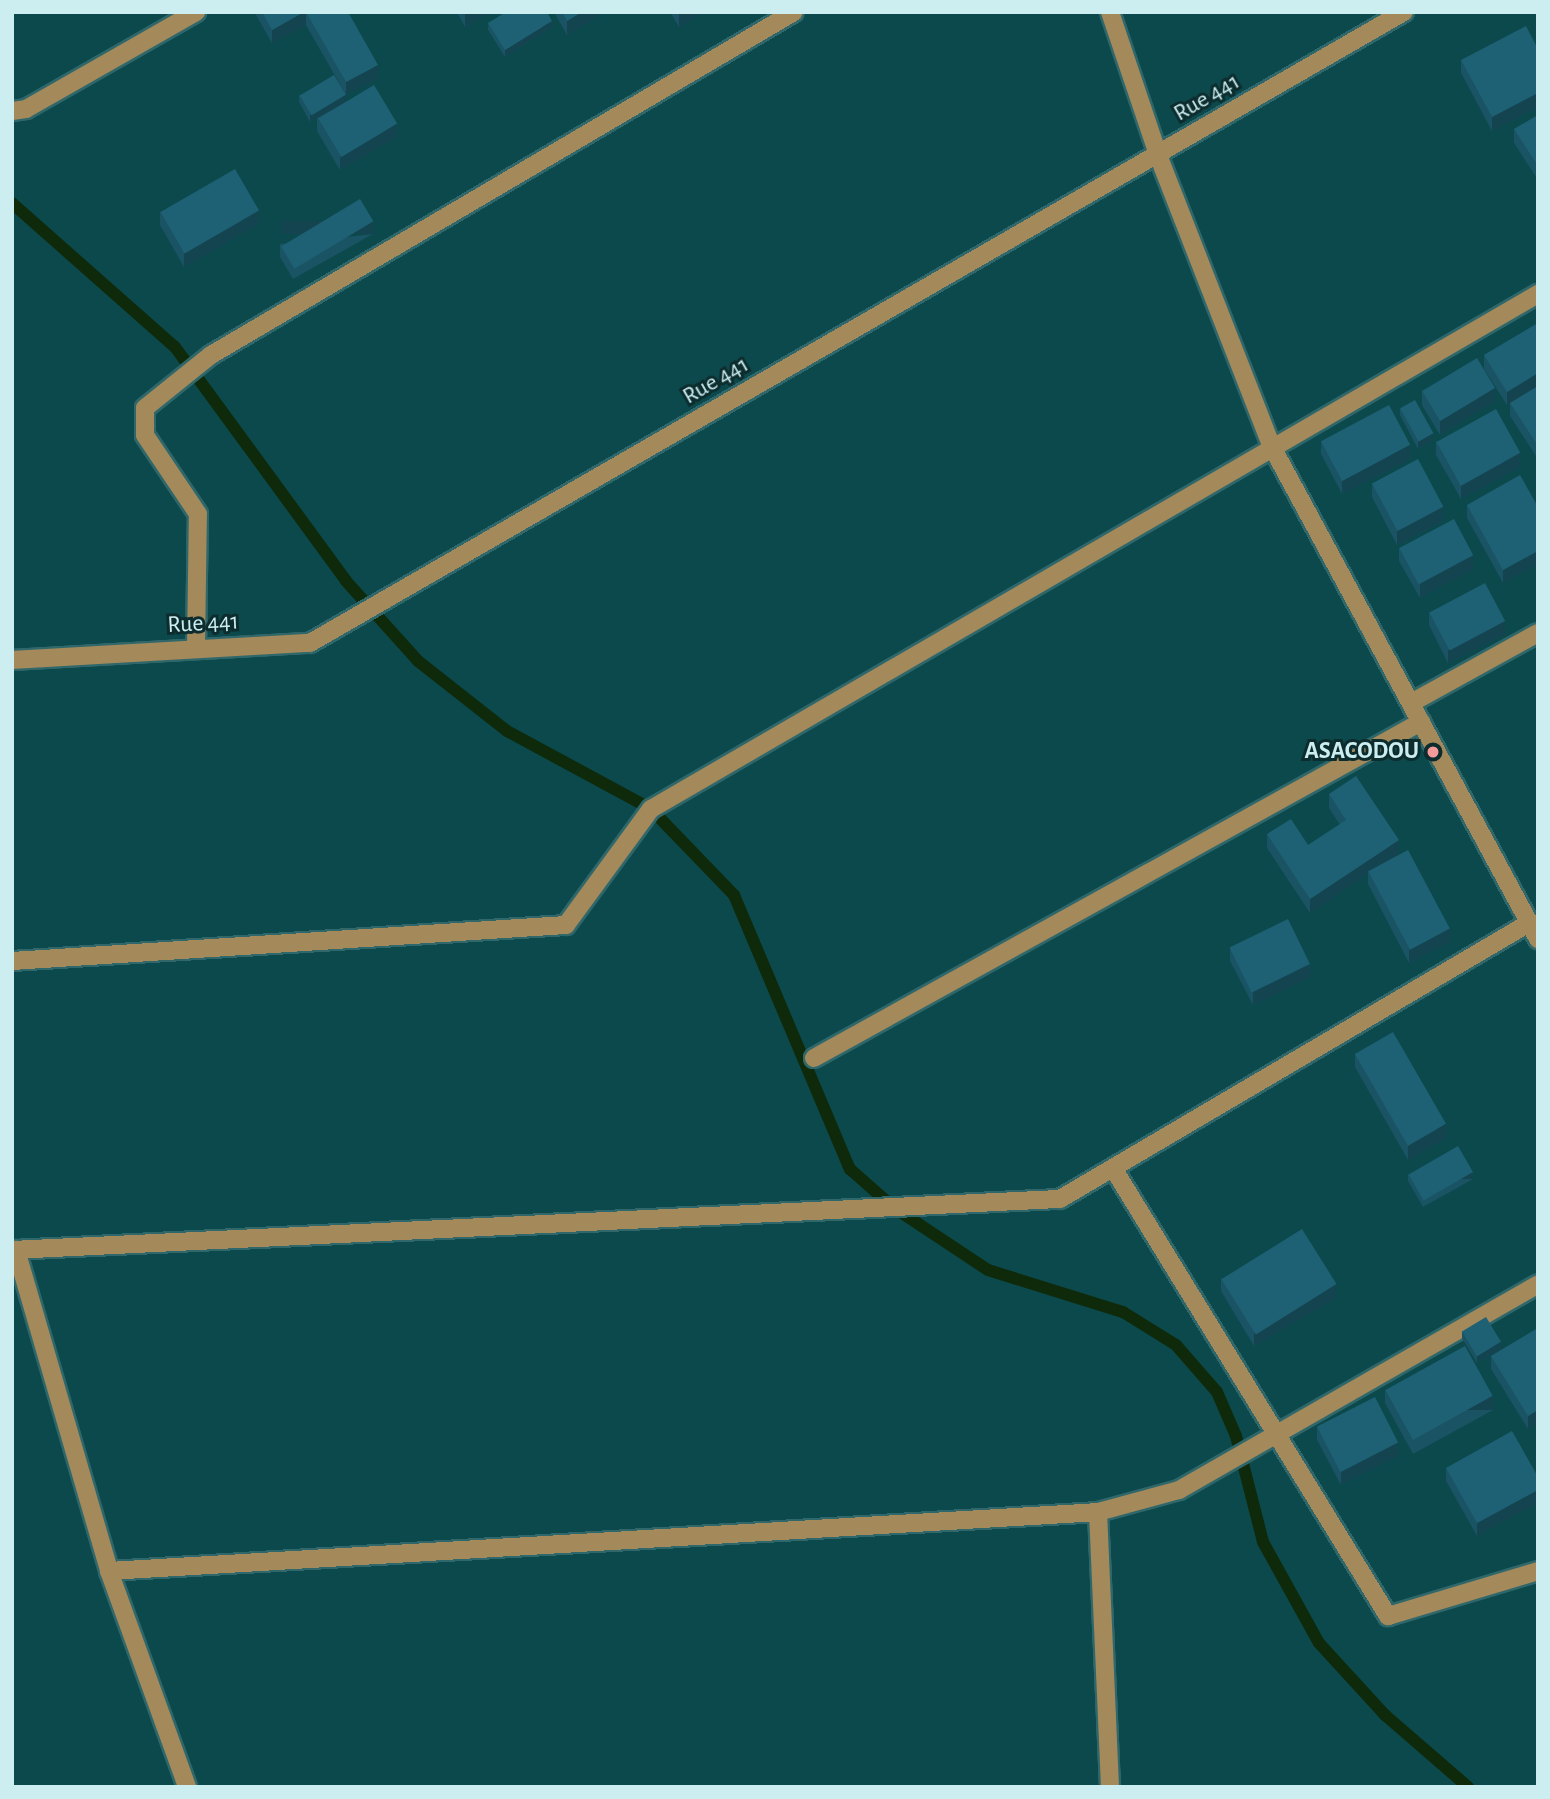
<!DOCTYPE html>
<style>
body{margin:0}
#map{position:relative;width:1550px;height:1799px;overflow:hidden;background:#0c494c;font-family:"Alegreya Sans",sans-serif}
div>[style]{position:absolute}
.stream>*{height:12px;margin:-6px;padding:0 6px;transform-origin:6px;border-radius:6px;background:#0f2a0b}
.roads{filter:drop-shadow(2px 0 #2f676a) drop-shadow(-2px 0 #2f676a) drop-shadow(0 2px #2f676a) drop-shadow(0 -2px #2f676a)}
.minor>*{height:18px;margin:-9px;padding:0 9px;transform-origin:9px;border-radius:9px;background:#a4895a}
.wall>*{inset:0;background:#1a5364}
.shaded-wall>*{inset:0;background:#154451;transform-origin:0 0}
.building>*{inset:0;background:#1e6174;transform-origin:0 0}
.dots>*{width:19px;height:19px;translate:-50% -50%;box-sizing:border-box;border:4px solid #0d2c2e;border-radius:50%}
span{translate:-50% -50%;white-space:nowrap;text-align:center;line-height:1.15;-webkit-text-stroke:6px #0d2c2e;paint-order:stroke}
.street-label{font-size:24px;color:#cceef1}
.poi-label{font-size:24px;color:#cceef1;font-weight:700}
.right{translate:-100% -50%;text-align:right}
.frame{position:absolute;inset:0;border:14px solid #cceef1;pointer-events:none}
</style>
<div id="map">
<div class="stream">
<i style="left:12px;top:203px;width:217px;rotate:41.5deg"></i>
<i style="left:175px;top:347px;width:290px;rotate:53.8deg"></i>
<i style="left:346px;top:581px;width:108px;rotate:48deg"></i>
<i style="left:418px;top:661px;width:113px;rotate:38.2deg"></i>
<i style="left:507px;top:731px;width:164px;rotate:28.4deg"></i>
<i style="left:651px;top:809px;width:120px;rotate:46deg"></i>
<i style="left:734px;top:895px;width:298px;rotate:67.1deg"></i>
<i style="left:850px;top:1169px;width:57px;rotate:41.5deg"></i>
<i style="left:893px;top:1207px;width:114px;rotate:33.6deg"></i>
<i style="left:988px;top:1270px;width:141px;rotate:17.3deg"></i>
<i style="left:1123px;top:1312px;width:62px;rotate:31.9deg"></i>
<i style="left:1176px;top:1345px;width:62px;rotate:48.9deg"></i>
<i style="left:1217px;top:1392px;width:48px;rotate:66.6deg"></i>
<i style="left:1236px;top:1436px;width:109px;rotate:75.7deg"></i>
<i style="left:1263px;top:1542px;width:115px;rotate:61deg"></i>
<i style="left:1319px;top:1643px;width:98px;rotate:47.5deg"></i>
<i style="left:1385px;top:1715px;width:110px;rotate:40.9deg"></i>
</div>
<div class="roads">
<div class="minor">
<i style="left:1110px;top:12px;width:151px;rotate:71.4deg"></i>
<i style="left:1158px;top:155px;width:311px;rotate:68.7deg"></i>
<i style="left:1271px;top:445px;width:562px;rotate:61.61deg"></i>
<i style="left:12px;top:111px;width:14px;rotate:-8deg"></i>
<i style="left:26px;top:109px;width:196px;rotate:-29.7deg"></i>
<i style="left:196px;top:649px;width:135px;rotate:-89.2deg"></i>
<i style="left:198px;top:514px;width:95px;rotate:-123.9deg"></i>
<i style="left:145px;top:435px;width:27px;rotate:-90deg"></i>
<i style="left:145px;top:408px;width:85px;rotate:-38.8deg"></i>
<i style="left:211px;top:355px;width:676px;rotate:-30.47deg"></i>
<i style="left:12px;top:660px;width:298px;rotate:-3.3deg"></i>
<i style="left:310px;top:643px;width:1263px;rotate:-29.98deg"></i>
<i style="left:1411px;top:703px;width:145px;rotate:-28.9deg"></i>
<i style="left:12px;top:961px;width:555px;rotate:-3.72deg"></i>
<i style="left:566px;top:925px;width:144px;rotate:-53.8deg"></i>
<i style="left:651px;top:809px;width:1026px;rotate:-30.14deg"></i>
<i style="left:814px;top:1058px;width:694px;rotate:-28.97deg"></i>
<i style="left:1113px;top:1168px;width:526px;rotate:58.46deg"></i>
<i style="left:1388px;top:1616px;width:157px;rotate:-16.7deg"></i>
<i style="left:12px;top:1250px;width:1049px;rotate:-2.79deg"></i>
<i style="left:1060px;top:1199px;width:544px;rotate:-30.48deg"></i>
<i style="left:16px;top:1250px;width:334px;rotate:73.8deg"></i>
<i style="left:109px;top:1571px;width:230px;rotate:70.1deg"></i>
<i style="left:1098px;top:1512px;width:275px;rotate:87.5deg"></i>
<i style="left:109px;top:1571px;width:991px;rotate:-3.41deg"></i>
<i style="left:1098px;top:1512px;width:84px;rotate:-15.2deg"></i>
<i style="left:1179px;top:1490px;width:414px;rotate:-29.8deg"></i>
</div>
</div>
<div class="wall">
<i style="clip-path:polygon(256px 12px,348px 12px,378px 78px,346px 95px,306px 25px,272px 43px,256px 15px)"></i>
<i style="clip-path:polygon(457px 12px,490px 12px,465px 27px)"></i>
<i style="clip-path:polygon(554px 12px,604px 12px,567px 35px)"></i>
<i style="clip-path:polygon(670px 12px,704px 12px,679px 27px)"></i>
<i style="clip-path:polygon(488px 23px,552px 27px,505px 57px,488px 30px)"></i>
<i style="clip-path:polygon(1538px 49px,1492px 131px,1461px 73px,1461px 60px)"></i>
<i style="clip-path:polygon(299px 95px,346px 101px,397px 137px,340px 170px,317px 131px,317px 118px,310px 122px,299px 102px)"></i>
<i style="clip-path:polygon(1538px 115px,1538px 180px,1514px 143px,1514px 129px)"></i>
<i style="clip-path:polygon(160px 212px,259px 224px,184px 267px,160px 225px)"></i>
<i style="clip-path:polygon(373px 234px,293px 279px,280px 257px,280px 244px)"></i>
<i style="clip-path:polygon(1538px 323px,1538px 459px,1510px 416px,1510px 403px,1507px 405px,1484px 369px,1484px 355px)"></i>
<i style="clip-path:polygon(1422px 391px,1495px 401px,1440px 435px,1422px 405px)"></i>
<i style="clip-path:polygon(1400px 408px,1433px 440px,1418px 449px,1400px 415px)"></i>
<i style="clip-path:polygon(1321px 441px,1410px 459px,1342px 494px,1321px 454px)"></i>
<i style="clip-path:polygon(1436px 441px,1520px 467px,1461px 499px,1436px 455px)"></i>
<i style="clip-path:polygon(1372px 483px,1443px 521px,1397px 545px,1372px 497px)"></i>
<i style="clip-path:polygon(1467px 505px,1538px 507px,1503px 583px,1467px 518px)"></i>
<i style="clip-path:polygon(1399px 548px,1473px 569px,1420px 598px,1399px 561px)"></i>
<i style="clip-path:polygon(1429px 612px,1505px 635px,1448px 663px,1429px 625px)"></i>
<i style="clip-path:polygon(1329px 794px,1399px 854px,1393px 858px,1450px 942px,1409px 963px,1368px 884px,1368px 874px,1310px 913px,1267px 848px,1267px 834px,1308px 845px,1340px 825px,1329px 808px)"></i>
<i style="clip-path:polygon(1230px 948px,1310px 977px,1253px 1005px,1230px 961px)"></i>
<i style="clip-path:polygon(1355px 1054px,1446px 1138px,1408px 1160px,1355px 1067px)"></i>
<i style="clip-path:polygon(1408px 1174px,1473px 1179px,1423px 1207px,1408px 1181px)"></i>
<i style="clip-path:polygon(1221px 1278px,1336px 1298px,1254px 1346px,1221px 1291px)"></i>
<i style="clip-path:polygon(1538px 1328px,1528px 1429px,1491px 1369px,1491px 1356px)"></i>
<i style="clip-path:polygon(1462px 1331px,1501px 1349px,1477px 1363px,1462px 1338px)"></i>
<i style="clip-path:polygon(1385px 1390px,1493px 1410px,1413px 1454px,1385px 1403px)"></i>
<i style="clip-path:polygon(1317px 1426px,1398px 1456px,1341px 1485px,1317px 1440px)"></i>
<i style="clip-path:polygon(1446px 1468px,1538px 1477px,1477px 1536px,1446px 1481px)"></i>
</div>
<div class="shaded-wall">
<i style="clip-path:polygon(304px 12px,306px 12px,306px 25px,272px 43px,272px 30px)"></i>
<i style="clip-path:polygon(467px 12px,490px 12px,465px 27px,465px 13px)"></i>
<i style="clip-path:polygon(582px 12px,604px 12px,567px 35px,567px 21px)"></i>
<i style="clip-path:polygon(680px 12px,704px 12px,679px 27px,679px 13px)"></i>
<i style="clip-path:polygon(552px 21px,552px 27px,505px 57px,505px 50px)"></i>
<i style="clip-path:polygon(378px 65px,378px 78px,346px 95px,346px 82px)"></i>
<i style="clip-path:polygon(1538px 93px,1538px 107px,1492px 131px,1492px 117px)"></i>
<i style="clip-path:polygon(346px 95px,346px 102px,310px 122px,310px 115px)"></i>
<i style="clip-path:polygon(397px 124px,397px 137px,340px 170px,340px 157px)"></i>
<i style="clip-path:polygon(259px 211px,259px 224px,184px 267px,184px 253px)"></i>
<i style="left:373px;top:221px;width:13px;height:92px;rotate:90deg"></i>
<i style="clip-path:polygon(1538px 373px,1538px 386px,1507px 405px,1507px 392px)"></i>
<i style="clip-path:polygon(1495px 388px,1495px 401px,1440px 435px,1440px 421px)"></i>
<i style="clip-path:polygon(1433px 433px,1433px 440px,1418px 449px,1418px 442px)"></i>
<i style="clip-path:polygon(1410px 445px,1410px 459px,1342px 494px,1342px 481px)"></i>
<i style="clip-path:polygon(1520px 453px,1520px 467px,1461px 499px,1461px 486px)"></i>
<i style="clip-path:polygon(1443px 507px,1443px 521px,1397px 545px,1397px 531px)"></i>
<i style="clip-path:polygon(1538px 551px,1538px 564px,1503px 583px,1503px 570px)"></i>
<i style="clip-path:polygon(1473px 555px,1473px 569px,1420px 598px,1420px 584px)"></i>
<i style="clip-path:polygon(1505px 621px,1505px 635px,1448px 663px,1448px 650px)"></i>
<i style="clip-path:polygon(1399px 840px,1399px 854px,1369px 873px,1368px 870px,1368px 874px,1310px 913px,1310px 899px)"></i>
<i style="clip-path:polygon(1450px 928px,1450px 942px,1409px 963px,1409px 950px)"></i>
<i style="clip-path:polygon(1310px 964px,1310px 977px,1253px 1005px,1253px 992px)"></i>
<i style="clip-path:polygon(1446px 1124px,1446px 1138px,1408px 1160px,1408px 1146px)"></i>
<i style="left:1473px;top:1172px;width:7px;height:57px;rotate:90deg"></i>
<i style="clip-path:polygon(1336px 1284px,1336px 1298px,1254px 1346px,1254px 1333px)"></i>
<i style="clip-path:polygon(1501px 1342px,1501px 1349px,1477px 1363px,1477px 1356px)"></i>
<i style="left:1493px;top:1396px;width:14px;height:91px;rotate:90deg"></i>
<i style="clip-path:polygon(1538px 1410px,1538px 1423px,1528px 1429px,1528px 1416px)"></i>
<i style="clip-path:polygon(1398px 1442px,1398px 1456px,1341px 1485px,1341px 1472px)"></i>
<i style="clip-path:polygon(1538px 1490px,1538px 1503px,1477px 1536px,1477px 1523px)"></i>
</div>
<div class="building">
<i style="clip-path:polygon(262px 12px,304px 12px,272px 30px)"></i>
<i style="clip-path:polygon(306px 12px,348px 12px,378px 65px,346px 82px)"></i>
<i style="clip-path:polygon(506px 12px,547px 12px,552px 21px,505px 50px,488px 23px)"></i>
<i style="clip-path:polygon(562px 12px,582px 12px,567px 21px)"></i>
<i style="clip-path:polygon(1526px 26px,1538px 49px,1538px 93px,1492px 117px,1461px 60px)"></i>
<i style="left:334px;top:75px;width:23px;height:40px;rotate:59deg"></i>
<i style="left:374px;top:85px;width:45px;height:65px;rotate:59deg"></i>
<i style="clip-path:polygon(1538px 115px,1538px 166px,1514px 129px)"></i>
<i style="left:235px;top:169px;width:48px;height:86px;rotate:60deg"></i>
<i style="left:360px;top:199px;width:26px;height:92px;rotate:59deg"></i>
<i style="clip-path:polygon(1538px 323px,1538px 373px,1507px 392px,1484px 355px)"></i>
<i style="left:1477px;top:358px;width:35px;height:64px;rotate:59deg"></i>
<i style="clip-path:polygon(1538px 386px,1538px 446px,1510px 403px)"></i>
<i style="left:1415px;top:400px;width:38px;height:17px;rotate:61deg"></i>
<i style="left:1389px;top:405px;width:45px;height:77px;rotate:62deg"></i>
<i style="left:1496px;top:409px;width:50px;height:68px;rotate:61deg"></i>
<i style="left:1418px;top:459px;width:54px;height:52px;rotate:62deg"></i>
<i style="clip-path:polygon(1520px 475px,1538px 507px,1538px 551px,1503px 570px,1467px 505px)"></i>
<i style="left:1454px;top:519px;width:41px;height:62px;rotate:62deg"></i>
<i style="left:1485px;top:583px;width:43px;height:63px;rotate:62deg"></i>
<i style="clip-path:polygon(1356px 776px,1399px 840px,1310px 899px,1267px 834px,1291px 819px,1308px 845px,1346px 820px,1329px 794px)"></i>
<i style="left:1408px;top:850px;width:89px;height:45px;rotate:62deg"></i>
<i style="left:1288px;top:919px;width:50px;height:65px;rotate:64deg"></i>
<i style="left:1393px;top:1032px;width:106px;height:44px;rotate:60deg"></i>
<i style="left:1458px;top:1146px;width:30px;height:57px;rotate:60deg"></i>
<i style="left:1302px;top:1229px;width:65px;height:95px;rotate:58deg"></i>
<i style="left:1486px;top:1317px;width:29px;height:28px;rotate:59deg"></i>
<i style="clip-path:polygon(1538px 1328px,1538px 1410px,1528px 1416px,1491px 1356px)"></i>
<i style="left:1465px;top:1346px;width:57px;height:91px;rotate:61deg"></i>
<i style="left:1375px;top:1397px;width:51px;height:65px;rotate:63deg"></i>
<i style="clip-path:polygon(1512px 1431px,1538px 1477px,1538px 1490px,1477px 1523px,1446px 1468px)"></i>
</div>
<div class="dots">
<i style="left:1433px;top:752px;background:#f59b99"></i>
</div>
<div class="street-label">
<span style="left:1207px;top:98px;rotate:-30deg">Rue 441</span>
<span style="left:716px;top:381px;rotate:-30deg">Rue 441</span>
<span style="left:203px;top:624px;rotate:-3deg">Rue 441</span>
</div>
<div class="poi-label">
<span class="right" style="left:1419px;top:752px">ASACODOU</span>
</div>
<div class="frame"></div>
</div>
